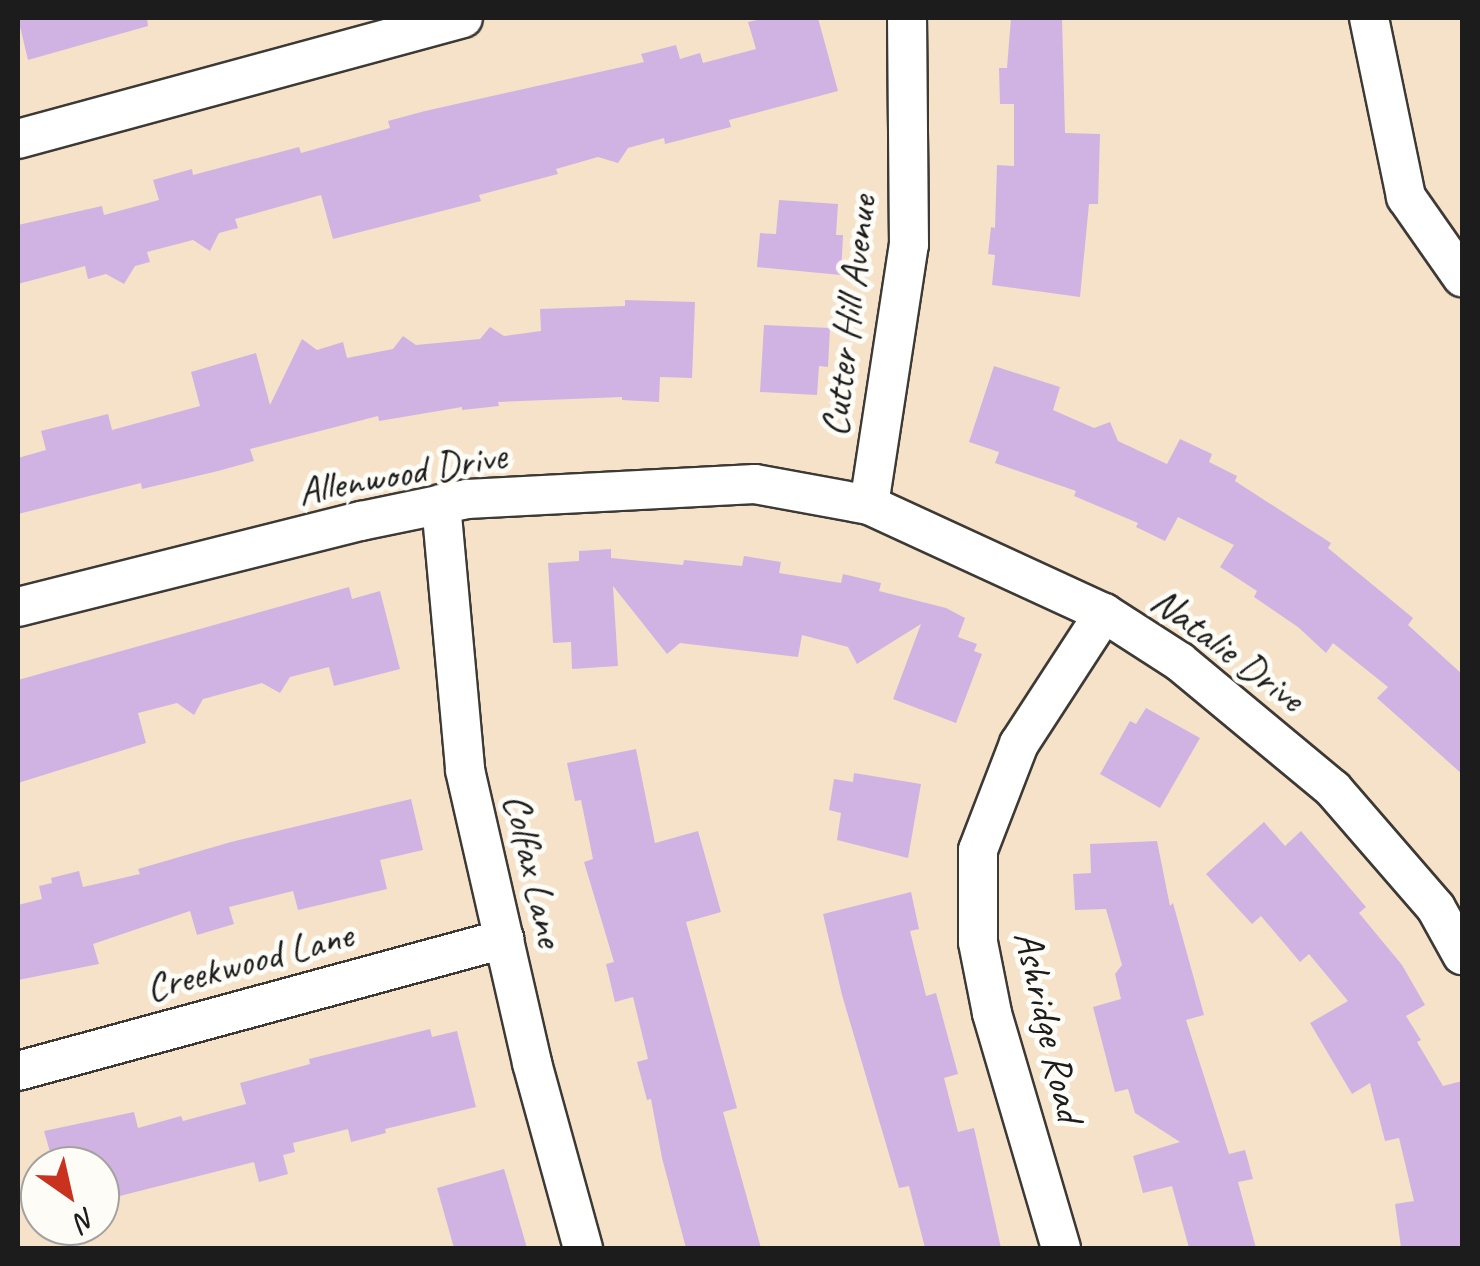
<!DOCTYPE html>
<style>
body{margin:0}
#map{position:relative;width:1480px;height:1266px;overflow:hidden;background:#f5e2c9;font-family:Caveat,sans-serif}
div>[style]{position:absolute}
.building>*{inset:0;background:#d1b3e3}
.roads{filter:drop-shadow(2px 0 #3d3a36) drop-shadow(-2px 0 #3d3a36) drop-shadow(0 2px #3d3a36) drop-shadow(0 -2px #3d3a36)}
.minor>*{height:38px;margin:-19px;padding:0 19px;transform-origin:19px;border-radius:19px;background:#fff}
span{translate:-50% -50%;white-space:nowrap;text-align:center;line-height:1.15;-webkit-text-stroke:10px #fdfcf7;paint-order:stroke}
.street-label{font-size:40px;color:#1c1c1c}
.frame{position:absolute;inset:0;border:20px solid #1c1c1c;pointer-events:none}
.north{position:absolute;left:20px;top:1146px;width:100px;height:100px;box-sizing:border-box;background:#fdfcf7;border:2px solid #a3a29f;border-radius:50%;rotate:146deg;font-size:28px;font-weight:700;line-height:40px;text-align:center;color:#1c1c1c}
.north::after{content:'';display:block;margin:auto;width:35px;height:45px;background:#c8321e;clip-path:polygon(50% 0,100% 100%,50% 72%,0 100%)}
</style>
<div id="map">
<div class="building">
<i style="clip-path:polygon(18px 18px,147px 18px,148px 26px,28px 60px)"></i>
<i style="clip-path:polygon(766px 18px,818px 18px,838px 91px,729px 120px,731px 127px,665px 144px,664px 138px,628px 148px,618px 163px,598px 157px,556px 169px,558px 174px,479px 195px,481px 201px,333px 239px,321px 195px,235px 219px,238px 228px,219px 233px,210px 251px,193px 240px,147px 252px,150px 262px,135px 266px,124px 284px,106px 274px,88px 279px,85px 266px,18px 284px,18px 225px,102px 206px,104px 215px,159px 200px,153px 180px,192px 169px,193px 175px,299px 147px,301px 153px,390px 128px,388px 121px,425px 111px,644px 62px,641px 54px,676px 45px,680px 59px,700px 53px,703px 63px,756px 49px,748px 22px)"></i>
<i style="clip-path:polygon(1011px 18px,1062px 18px,1065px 133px,1100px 134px,1098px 204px,1089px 204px,1080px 297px,992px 285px,995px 255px,988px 254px,991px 227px,995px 228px,997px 165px,1014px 166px,1014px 104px,1000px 104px,999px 68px,1007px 68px)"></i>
<i style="clip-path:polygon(779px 200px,838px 204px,836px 235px,843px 235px,841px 275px,757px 267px,760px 233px,776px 234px)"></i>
<i style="clip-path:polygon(625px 300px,695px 302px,692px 378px,660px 377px,659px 402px,622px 400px,622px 397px,498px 402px,499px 406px,462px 410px,462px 407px,379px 421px,378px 416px,250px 449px,254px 461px,218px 471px,142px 489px,141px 483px,18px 514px,18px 458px,46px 450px,41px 431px,108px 414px,112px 430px,200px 406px,191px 372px,256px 353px,270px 405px,302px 339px,317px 350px,343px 342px,347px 358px,393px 349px,403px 336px,416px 345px,480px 339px,490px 327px,504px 336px,541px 331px,540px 309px,625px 306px)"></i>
<i style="clip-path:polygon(764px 325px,830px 328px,828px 367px,819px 366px,817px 395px,760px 392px)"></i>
<i style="clip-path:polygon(994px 366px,1060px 387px,1053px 410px,1094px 428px,1110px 422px,1118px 441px,1167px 464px,1180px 439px,1212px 454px,1209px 462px,1237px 476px,1235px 481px,1331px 543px,1328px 548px,1413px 618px,1408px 625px,1462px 674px,1462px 774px,1377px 698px,1388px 687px,1333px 643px,1326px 653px,1298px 627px,1254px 597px,1257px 591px,1220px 567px,1234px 545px,1178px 517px,1165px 541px,1136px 527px,1138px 523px,1074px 496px,1076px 491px,995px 463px,999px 452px,969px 442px)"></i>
<i style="clip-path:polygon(611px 549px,611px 558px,683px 565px,684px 560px,742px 566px,744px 556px,781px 562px,779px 573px,841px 583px,843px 574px,881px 583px,879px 591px,946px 608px,965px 618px,958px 637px,977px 644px,974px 651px,982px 654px,956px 723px,893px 699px,921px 624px,857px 664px,848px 647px,802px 635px,798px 657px,680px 643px,667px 654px,613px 586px,618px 666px,572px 669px,571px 642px,553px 643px,548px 563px,579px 561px,579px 551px)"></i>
<i style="clip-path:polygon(349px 587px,352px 599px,380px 591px,400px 669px,334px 686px,329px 667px,290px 677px,280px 693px,262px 683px,203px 699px,194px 715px,177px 703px,138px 713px,146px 743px,18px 783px,18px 680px)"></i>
<i style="clip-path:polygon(1146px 708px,1200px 738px,1160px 808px,1100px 774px,1130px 721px,1136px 724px)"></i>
<i style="clip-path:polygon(636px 749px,655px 843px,698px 831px,721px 912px,686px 922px,737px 1108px,723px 1112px,761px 1248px,686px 1248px,662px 1158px,651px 1099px,647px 1100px,637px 1062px,648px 1059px,633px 997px,615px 1002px,606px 964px,614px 962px,584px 862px,593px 859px,581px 800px,575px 801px,567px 763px)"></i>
<i style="clip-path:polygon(854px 773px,921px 784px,908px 858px,837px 840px,841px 813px,829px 810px,834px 779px,853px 782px)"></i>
<i style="clip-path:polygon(411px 799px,423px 850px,380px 860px,387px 889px,298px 910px,293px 891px,229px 907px,234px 924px,197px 935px,190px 911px,93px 944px,99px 964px,18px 980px,18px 905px,42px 899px,39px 886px,52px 883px,51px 878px,79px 871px,83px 887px,140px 874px,138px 869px,231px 842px)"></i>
<i style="clip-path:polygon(1264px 822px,1285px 846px,1301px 831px,1366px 907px,1359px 913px,1402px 965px,1425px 1005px,1406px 1016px,1421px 1040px,1417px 1042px,1443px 1086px,1462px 1081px,1462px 1248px,1401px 1248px,1395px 1204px,1414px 1201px,1399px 1138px,1385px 1141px,1370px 1083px,1352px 1094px,1310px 1023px,1348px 1001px,1309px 954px,1300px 962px,1261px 916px,1252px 924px,1206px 874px)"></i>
<i style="clip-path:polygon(1157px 841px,1170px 906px,1173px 903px,1204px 1015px,1186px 1020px,1229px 1154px,1245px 1150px,1253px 1179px,1238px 1182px,1256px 1248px,1189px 1248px,1172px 1186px,1143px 1193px,1133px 1156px,1180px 1142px,1135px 1113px,1128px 1089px,1115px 1092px,1093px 1007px,1121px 999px,1115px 974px,1122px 965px,1106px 909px,1075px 910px,1073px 874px,1091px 873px,1090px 844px)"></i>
<i style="clip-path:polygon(911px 892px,919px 929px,910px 931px,926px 996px,936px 993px,958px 1074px,944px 1078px,958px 1132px,974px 1128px,1001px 1248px,925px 1248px,909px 1186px,899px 1188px,842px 995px,823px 914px)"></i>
<i style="clip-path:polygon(430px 1029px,432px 1037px,457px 1031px,476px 1107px,385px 1129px,386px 1133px,351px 1142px,348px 1129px,293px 1143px,295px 1152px,283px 1155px,288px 1174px,259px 1182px,254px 1162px,100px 1201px,100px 1166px,54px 1166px,44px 1131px,134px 1112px,138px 1128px,181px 1116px,183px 1121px,246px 1104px,240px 1083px,310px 1064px,309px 1059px)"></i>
<i style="clip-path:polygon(504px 1169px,527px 1248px,454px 1248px,437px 1188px)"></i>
</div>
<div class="roads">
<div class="minor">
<i style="left:1369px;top:18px;width:183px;rotate:78.3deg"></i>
<i style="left:1406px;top:197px;width:98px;rotate:55deg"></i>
<i style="left:18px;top:139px;width:461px;rotate:-15.2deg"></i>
<i style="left:441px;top:504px;width:267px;rotate:84.8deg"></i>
<i style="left:465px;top:770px;width:301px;rotate:77.1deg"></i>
<i style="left:532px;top:1063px;width:192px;rotate:74.6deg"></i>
<i style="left:869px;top:505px;width:263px;rotate:-81.3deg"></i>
<i style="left:909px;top:245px;width:227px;rotate:-90.5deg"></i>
<i style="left:18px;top:607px;width:354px;rotate:-14.1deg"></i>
<i style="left:361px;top:521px;width:108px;rotate:-11.7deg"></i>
<i style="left:467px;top:499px;width:288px;rotate:-3deg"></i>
<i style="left:755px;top:484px;width:116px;rotate:10.4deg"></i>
<i style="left:869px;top:505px;width:259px;rotate:24.7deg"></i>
<i style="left:1104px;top:613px;width:90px;rotate:32.8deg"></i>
<i style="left:1180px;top:662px;width:199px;rotate:39.7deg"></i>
<i style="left:1333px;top:789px;width:157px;rotate:49.1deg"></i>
<i style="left:1436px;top:908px;width:54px;rotate:61deg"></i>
<i style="left:18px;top:1071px;width:504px;rotate:-15.2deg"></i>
<i style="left:1061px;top:1248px;width:245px;rotate:-106.4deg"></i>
<i style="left:992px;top:1013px;width:72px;rotate:-101.2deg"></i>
<i style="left:978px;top:942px;width:92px;rotate:-90deg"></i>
<i style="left:978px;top:850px;width:114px;rotate:-68.9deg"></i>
<i style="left:1019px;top:744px;width:156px;rotate:-57deg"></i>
</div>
</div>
<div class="street-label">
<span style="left:848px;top:316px;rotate:-83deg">Cutter Hill Avenue</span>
<span style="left:402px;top:473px;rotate:-10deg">Allenwood Drive</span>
<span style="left:1228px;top:649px;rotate:37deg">Natalie Drive</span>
<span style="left:534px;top:870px;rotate:77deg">Colfax Lane</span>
<span style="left:249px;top:961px;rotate:-15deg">Creekwood Lane</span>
<span style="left:1049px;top:1026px;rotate:77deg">Ashridge Road</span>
</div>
<div class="frame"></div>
<div class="north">N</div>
</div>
